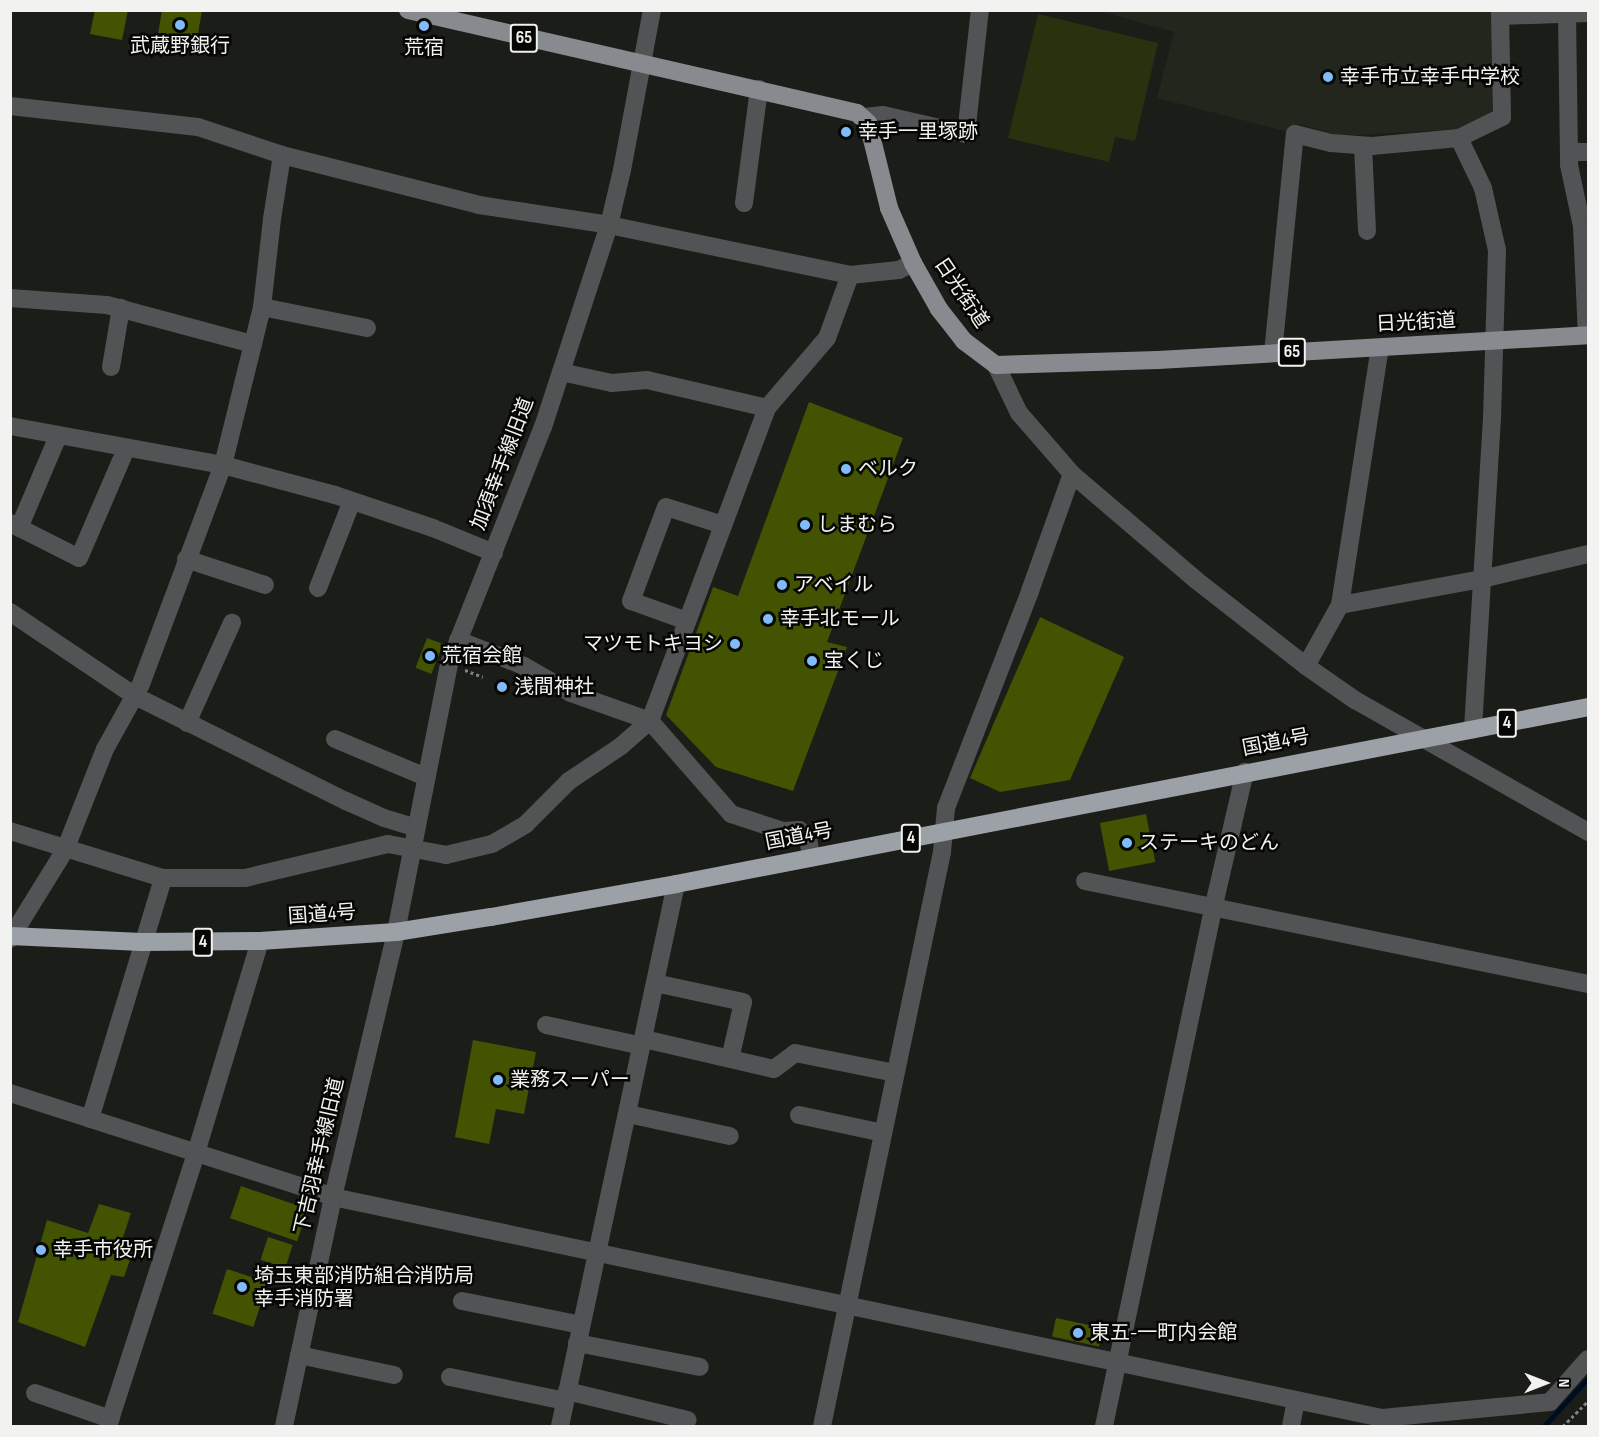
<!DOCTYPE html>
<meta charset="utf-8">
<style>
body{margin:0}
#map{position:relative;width:1599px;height:1437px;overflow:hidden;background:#1b1d18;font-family:"Sofia Sans Condensed","Noto Sans JP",sans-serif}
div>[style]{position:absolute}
.built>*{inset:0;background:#23261c}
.green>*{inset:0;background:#28320e}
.stream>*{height:5px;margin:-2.5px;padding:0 2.5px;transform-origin:2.5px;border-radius:2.5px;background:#000c21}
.building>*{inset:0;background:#425401;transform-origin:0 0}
.path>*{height:3px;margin-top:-1.5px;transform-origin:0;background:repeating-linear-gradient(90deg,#82837f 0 3px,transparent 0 6px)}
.minor>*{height:18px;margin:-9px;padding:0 9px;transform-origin:9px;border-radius:9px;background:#515355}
.major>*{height:18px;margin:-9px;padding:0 9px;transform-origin:9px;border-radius:9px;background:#878b90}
.highway>*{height:18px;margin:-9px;padding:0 9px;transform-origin:9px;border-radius:9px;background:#9ca1a7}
.dots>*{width:16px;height:16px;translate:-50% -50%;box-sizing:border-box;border:3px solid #060705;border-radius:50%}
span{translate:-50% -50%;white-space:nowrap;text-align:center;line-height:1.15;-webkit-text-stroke:5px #060705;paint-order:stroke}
.shield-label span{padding:2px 4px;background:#060705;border:2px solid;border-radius:4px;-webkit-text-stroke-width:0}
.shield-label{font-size:18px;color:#f2f3f0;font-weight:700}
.poi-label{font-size:20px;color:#f2f3f0}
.left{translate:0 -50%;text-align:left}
.right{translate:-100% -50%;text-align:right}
.street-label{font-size:20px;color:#f2f3f0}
.frame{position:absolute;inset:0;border:12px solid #f2f3f0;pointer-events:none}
.north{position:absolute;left:1515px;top:1353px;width:60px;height:60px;-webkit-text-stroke:4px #060705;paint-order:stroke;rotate:90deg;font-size:16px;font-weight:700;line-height:24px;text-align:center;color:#f2f3f0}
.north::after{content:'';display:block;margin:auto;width:21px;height:27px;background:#f2f3f0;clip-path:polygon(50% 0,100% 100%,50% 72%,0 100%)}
</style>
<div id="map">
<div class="built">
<i style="clip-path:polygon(1100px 11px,1491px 11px,1494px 57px,1492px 112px,1459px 129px,1341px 136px,1299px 124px,1285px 131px,1157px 98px,1174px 32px)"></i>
</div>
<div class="green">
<i style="clip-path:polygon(1038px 14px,1158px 43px,1135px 141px,1115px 137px,1109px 162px,1008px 138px)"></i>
</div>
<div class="stream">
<i style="left:1544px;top:1426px;width:65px;rotate:-47.5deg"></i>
</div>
<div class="building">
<i style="clip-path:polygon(95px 10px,128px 10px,122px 40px,90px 34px)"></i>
<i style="clip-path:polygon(162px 10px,202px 10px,196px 46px,157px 40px)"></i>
<i style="clip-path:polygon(809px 402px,903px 438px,827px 642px,847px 647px,793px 791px,716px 767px,666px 715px,713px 587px,738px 596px)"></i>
<i style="clip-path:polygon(1040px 617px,1124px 657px,1070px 780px,1000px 792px,970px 778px)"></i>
<i style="left:427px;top:638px;width:17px;height:32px;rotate:21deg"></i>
<i style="left:1146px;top:814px;width:49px;height:47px;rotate:79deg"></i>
<i style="clip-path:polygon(473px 1040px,536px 1052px,524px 1114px,496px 1109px,489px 1144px,455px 1137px)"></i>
<i style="left:241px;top:1186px;width:71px;height:34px;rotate:19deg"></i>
<i style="clip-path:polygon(99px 1204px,131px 1213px,120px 1246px,133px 1251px,124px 1277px,111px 1275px,85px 1347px,18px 1322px,47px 1220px,88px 1233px)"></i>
<i style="left:268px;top:1237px;width:26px;height:24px;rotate:18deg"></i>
<i style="left:227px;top:1269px;width:43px;height:47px;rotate:18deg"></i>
<i style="left:1056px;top:1318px;width:48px;height:19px;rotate:12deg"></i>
</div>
<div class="path">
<i style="left:465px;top:670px;width:19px;rotate:21deg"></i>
<i style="left:1563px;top:1426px;width:35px;rotate:-45deg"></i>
</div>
<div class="minor">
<i style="left:1567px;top:14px;width:151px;rotate:89.2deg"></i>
<i style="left:1569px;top:165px;width:62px;rotate:78deg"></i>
<i style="left:1582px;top:226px;width:109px;rotate:87.4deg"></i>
<i style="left:1500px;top:16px;width:88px;rotate:-2deg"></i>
<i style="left:10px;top:106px;width:189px;rotate:6.4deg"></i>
<i style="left:198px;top:127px;width:89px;rotate:18.4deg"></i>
<i style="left:282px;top:155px;width:203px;rotate:14.2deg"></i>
<i style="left:479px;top:205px;width:132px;rotate:8.7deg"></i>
<i style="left:609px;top:225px;width:246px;rotate:11.7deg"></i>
<i style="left:850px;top:275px;width:49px;rotate:-5.8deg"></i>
<i style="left:899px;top:270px;width:16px;rotate:-27deg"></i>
<i style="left:864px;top:117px;width:19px;rotate:-6deg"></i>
<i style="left:883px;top:115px;width:85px;rotate:12.9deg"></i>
<i style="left:966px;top:134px;width:125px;rotate:-83.6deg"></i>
<i style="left:1459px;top:138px;width:48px;rotate:-26deg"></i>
<i style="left:1502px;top:117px;width:107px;rotate:-91.1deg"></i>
<i style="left:1363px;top:146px;width:85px;rotate:87.3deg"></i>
<i style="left:1569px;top:152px;width:19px"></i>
<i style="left:744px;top:203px;width:115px;rotate:-82.5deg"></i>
<i style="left:10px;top:298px;width:97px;rotate:4.1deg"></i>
<i style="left:107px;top:305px;width:151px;rotate:15deg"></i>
<i style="left:262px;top:307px;width:107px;rotate:11.3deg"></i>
<i style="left:1273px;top:353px;width:220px;rotate:-84.3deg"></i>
<i style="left:1295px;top:134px;width:37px;rotate:14deg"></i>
<i style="left:1331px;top:143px;width:41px;rotate:4.2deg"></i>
<i style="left:1372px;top:146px;width:87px;rotate:-5.3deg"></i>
<i style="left:1459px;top:138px;width:55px;rotate:64.4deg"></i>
<i style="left:1483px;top:188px;width:64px;rotate:77.3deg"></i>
<i style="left:1497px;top:250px;width:168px;rotate:91.7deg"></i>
<i style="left:1492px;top:418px;width:312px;rotate:93.5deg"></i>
<i style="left:996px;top:365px;width:53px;rotate:64.4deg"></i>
<i style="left:1019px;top:413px;width:81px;rotate:49deg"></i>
<i style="left:1072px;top:474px;width:163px;rotate:40.5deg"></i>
<i style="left:1196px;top:580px;width:140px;rotate:38deg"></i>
<i style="left:1306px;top:666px;width:60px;rotate:34.8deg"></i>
<i style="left:1355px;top:700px;width:268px;rotate:29.5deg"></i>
<i style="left:111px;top:367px;width:60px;rotate:-80.4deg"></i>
<i style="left:561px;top:372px;width:52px;rotate:12.2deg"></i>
<i style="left:612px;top:383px;width:35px;rotate:-5deg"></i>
<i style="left:647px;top:380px;width:123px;rotate:13.1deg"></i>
<i style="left:10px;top:426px;width:217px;rotate:10.4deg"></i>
<i style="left:223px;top:465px;width:116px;rotate:15deg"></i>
<i style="left:335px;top:495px;width:103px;rotate:18.6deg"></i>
<i style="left:433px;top:528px;width:66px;rotate:22.3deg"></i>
<i style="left:10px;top:523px;width:77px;rotate:26.9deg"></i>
<i style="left:79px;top:558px;width:119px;rotate:-66.7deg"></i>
<i style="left:19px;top:528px;width:100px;rotate:-67deg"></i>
<i style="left:186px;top:559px;width:83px;rotate:18.2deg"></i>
<i style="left:318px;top:588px;width:93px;rotate:-68.7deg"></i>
<i style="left:1340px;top:605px;width:260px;rotate:-81.2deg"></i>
<i style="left:10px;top:612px;width:151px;rotate:33.9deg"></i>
<i style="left:135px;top:696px;width:236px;rotate:26.5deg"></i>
<i style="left:346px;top:801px;width:42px;rotate:24.1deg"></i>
<i style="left:384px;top:818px;width:34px;rotate:17deg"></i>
<i style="left:687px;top:621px;width:59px;rotate:-160.3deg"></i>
<i style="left:631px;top:601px;width:100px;rotate:-69.6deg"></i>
<i style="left:666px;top:507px;width:60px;rotate:17.5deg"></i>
<i style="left:458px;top:640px;width:71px;rotate:21.5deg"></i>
<i style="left:524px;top:666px;width:54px;rotate:29.9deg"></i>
<i style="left:571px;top:693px;width:84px;rotate:19.5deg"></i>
<i style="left:650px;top:721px;width:123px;rotate:48.9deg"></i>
<i style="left:731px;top:814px;width:55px;rotate:18.1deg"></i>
<i style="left:783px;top:831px;width:16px;rotate:-4deg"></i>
<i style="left:799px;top:830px;width:12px;rotate:42deg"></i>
<i style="left:808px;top:838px;width:20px;rotate:81deg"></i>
<i style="left:1306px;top:666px;width:70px;rotate:-60.9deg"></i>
<i style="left:1340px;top:605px;width:144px;rotate:-10.4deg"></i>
<i style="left:1482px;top:579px;width:109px;rotate:-13.3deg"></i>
<i style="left:187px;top:723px;width:110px;rotate:-65.8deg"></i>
<i style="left:335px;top:739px;width:99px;rotate:22.7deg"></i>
<i style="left:10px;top:831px;width:160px;rotate:17.1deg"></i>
<i style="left:163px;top:878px;width:82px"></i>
<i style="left:245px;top:878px;width:147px;rotate:-13.4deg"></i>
<i style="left:388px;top:844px;width:59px;rotate:10.7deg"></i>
<i style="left:446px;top:855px;width:47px;rotate:-13.4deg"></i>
<i style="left:492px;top:844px;width:39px;rotate:-30deg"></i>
<i style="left:526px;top:824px;width:61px;rotate:-45deg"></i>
<i style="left:569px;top:781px;width:63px;rotate:-33.9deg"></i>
<i style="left:621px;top:746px;width:38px;rotate:-41deg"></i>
<i style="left:650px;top:721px;width:334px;rotate:-69.5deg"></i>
<i style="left:767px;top:408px;width:92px;rotate:-49.4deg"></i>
<i style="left:827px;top:338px;width:67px;rotate:-69.9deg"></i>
<i style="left:1085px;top:881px;width:513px;rotate:11.57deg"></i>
<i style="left:10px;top:939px;width:105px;rotate:-58.3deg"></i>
<i style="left:65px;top:850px;width:109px;rotate:-68.4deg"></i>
<i style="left:105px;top:749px;width:74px;rotate:-61deg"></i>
<i style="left:141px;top:684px;width:234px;rotate:-69.5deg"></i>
<i style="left:223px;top:465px;width:163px;rotate:-76.1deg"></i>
<i style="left:262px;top:307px;width:89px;rotate:-83.5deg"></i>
<i style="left:272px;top:219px;width:65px;rotate:-81.1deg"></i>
<i style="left:655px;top:983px;width:90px;rotate:12.2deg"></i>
<i style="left:743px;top:1002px;width:58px;rotate:102.8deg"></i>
<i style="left:546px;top:1025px;width:98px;rotate:12.3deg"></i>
<i style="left:644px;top:1039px;width:133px;rotate:13deg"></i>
<i style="left:774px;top:1069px;width:26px;rotate:-37deg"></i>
<i style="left:795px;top:1053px;width:102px;rotate:11.3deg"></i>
<i style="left:10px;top:1093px;width:339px;rotate:17.8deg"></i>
<i style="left:333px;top:1197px;width:1072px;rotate:11.9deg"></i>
<i style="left:1382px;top:1418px;width:169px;rotate:-5.4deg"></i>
<i style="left:1550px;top:1402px;width:57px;rotate:-48.5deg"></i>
<i style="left:628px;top:1114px;width:104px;rotate:12.2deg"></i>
<i style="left:799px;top:1115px;width:86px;rotate:12.1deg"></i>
<i style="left:90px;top:1119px;width:252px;rotate:-73.1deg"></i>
<i style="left:462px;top:1301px;width:121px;rotate:11.4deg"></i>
<i style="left:577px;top:1343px;width:125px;rotate:11deg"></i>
<i style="left:299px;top:1355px;width:97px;rotate:11.9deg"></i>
<i style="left:450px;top:1377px;width:117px;rotate:11.8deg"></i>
<i style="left:567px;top:1391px;width:124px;rotate:13.5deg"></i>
<i style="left:35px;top:1393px;width:80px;rotate:18.9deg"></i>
<i style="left:108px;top:1426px;width:287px;rotate:-72.1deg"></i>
<i style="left:196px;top:1153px;width:221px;rotate:-73.2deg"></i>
<i style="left:284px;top:1426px;width:234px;rotate:-77.9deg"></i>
<i style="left:333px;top:1197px;width:272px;rotate:-76.6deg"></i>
<i style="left:396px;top:932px;width:273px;rotate:-78.8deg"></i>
<i style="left:449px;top:664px;width:255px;rotate:-68.4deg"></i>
<i style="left:543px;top:427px;width:213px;rotate:-71.9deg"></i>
<i style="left:609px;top:225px;width:57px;rotate:-76.7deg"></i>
<i style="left:622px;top:170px;width:163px;rotate:-79.4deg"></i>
<i style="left:560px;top:1426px;width:554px;rotate:-77.92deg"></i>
<i style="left:822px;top:1426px;width:586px;rotate:-78.19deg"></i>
<i style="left:942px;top:852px;width:44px;rotate:-84.8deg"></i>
<i style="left:946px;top:808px;width:233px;rotate:-68.8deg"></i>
<i style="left:1030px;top:591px;width:124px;rotate:-70.3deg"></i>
<i style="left:1104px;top:1426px;width:528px;rotate:-78.09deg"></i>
<i style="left:1213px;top:909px;width:141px;rotate:-76.9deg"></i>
<i style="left:1291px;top:1426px;width:26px;rotate:-79deg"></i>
</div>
<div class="major">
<i style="left:408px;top:10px;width:461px;rotate:12.9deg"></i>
<i style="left:857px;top:113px;width:15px;rotate:42deg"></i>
<i style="left:868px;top:123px;width:88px;rotate:76.1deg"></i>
<i style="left:889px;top:208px;width:60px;rotate:66.4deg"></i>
<i style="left:913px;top:263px;width:53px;rotate:60.5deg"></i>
<i style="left:939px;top:309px;width:41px;rotate:52deg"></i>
<i style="left:964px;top:341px;width:40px;rotate:37deg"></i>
<i style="left:996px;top:365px;width:162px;rotate:-1.8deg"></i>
<i style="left:1158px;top:360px;width:431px;rotate:-3.3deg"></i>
</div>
<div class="highway">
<i style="left:10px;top:936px;width:132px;rotate:2.6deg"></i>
<i style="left:142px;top:942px;width:118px;rotate:-0.5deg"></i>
<i style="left:260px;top:941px;width:136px;rotate:-3.8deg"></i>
<i style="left:396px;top:932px;width:96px;rotate:-9deg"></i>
<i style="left:491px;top:917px;width:188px;rotate:-10.1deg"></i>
<i style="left:676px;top:884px;width:929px;rotate:-10.98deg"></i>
</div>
<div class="dots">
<i style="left:180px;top:25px;background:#81bcfa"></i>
<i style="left:424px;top:26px;background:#81bcfa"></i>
<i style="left:1328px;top:77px;background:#81bcfa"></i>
<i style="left:846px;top:132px;background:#81bcfa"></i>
<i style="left:846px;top:469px;background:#81bcfa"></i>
<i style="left:805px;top:525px;background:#81bcfa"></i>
<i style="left:782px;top:585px;background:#81bcfa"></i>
<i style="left:768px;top:619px;background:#81bcfa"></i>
<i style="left:735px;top:644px;background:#81bcfa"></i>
<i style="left:430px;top:656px;background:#81bcfa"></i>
<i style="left:812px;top:661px;background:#81bcfa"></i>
<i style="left:502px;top:687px;background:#81bcfa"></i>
<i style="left:1127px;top:843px;background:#81bcfa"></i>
<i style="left:498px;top:1080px;background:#81bcfa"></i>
<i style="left:41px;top:1250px;background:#81bcfa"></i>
<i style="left:242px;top:1287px;background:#81bcfa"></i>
<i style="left:1078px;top:1333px;background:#81bcfa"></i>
</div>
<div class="shield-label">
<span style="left:524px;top:38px">65</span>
<span style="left:1292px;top:352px">65</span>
<span style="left:1507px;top:723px">4</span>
<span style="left:911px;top:838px">4</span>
<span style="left:203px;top:942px">4</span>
</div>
<div class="poi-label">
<span style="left:180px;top:46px">武蔵野銀行</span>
<span style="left:424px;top:48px">荒宿</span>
<span class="left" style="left:1340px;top:77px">幸手市立幸手中学校</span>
<span class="left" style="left:858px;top:132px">幸手一里塚跡</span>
<span class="left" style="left:858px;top:469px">ベルク</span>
<span class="left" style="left:817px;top:525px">しまむら</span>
<span class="left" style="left:794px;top:585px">アベイル</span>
<span class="left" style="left:780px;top:619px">幸手北モール</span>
<span class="right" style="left:723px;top:644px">マツモトキヨシ</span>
<span class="left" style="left:442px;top:656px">荒宿会館</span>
<span class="left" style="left:824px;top:661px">宝くじ</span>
<span class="left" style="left:514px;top:687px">浅間神社</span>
<span class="left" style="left:1139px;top:843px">ステーキのどん</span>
<span class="left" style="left:510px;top:1080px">業務スーパー</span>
<span class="left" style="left:53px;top:1250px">幸手市役所</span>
<span class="left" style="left:254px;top:1288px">埼玉東部消防組合消防局<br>幸手消防署</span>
<span class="left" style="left:1090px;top:1333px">東五-一町内会館</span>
</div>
<div class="street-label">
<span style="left:961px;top:293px;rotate:56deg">日光街道</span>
<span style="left:1416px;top:323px;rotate:-3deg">日光街道</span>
<span style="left:503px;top:464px;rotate:-69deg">加須幸手線旧道</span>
<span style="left:1276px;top:743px;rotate:-11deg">国道4号</span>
<span style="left:799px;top:837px;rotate:-11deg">国道4号</span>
<span style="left:322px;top:915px;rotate:-4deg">国道4号</span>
<span style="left:320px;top:1156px;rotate:-77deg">下吉羽幸手線旧道</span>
</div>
<div class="frame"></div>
<div class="north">N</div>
</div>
